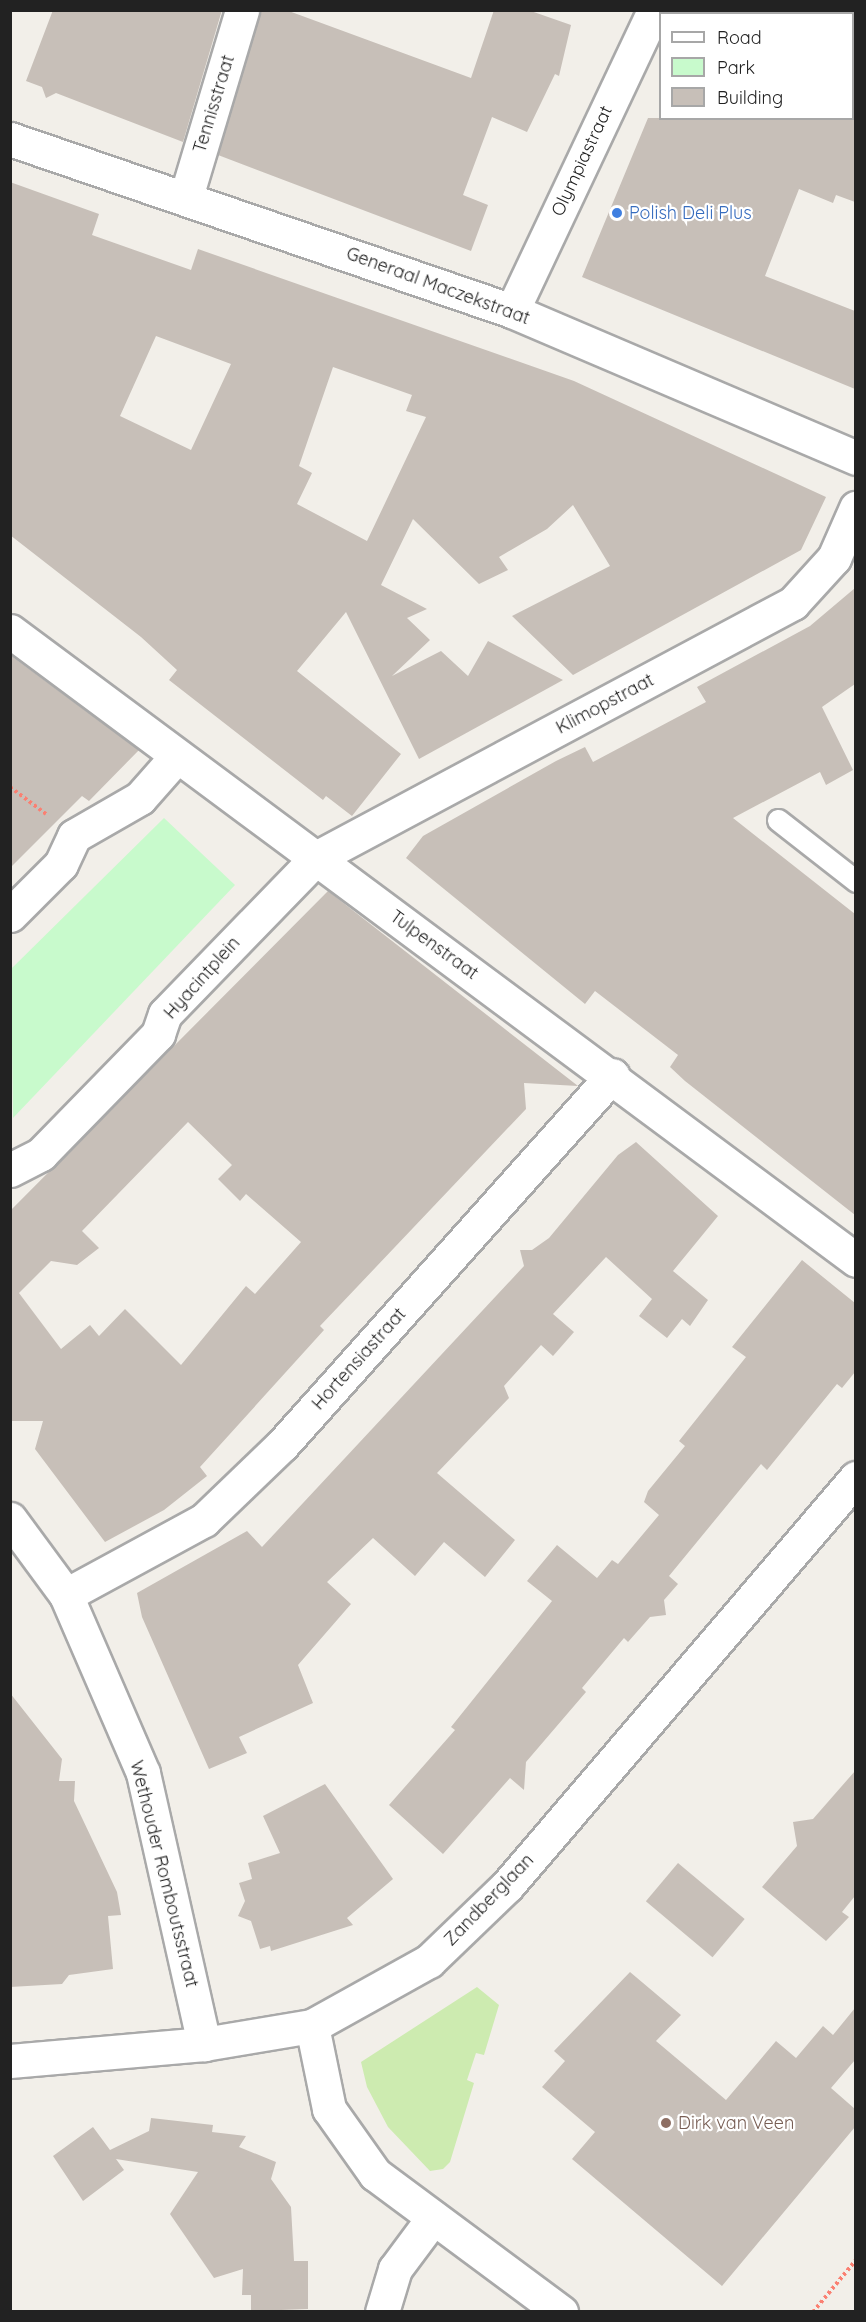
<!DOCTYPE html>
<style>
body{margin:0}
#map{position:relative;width:866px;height:2322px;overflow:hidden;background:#f2efe9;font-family:Quicksand,sans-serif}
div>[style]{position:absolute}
.grass>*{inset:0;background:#cdebb0}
.park>*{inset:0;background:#c8facc}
.building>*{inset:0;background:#c7bfb8;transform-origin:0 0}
.path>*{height:4px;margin-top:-2px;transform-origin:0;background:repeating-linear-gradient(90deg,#fa8072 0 3px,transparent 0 6px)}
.roads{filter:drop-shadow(2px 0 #a9a9a9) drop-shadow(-2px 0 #a9a9a9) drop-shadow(0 2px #a9a9a9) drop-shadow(0 -2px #a9a9a9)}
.service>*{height:21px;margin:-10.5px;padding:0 10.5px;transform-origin:10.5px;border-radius:10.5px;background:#fff}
.minor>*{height:33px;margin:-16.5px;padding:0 16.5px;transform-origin:16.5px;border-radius:16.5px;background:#fff}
.tertiary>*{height:33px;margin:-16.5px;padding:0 16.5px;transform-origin:16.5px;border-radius:16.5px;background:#fff}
.dots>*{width:16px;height:16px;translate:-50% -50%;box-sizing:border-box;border:3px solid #fff;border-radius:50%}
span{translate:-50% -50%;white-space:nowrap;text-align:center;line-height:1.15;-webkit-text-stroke:4.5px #fff;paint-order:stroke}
.street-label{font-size:18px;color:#222}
.shop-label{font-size:18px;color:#366cbe}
.left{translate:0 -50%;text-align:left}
.education-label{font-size:18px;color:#785e54}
.frame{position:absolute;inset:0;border:12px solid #222;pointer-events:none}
.legend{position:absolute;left:659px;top:12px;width:195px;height:108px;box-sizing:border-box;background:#fff;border:2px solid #a7a7a7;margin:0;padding:8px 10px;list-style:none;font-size:18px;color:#222}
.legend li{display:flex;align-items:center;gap:12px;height:30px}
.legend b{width:30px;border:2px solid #a7a7a7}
</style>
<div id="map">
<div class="grass">
<i style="clip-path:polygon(477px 1987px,499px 2005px,484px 2055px,476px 2053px,467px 2080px,474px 2083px,450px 2162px,443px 2169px,430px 2171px,388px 2127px,367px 2087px,361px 2062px)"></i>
</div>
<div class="park">
<i style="clip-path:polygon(164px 818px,235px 885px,13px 1118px,11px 969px)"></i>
</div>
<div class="building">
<i style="clip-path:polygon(53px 10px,222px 10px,183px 142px,56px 93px,46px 98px,42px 87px,26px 81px)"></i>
<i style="clip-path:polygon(260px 10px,286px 10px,471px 78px,494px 10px,528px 10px,571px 25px,559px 76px,555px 74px,527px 132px,492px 117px,463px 195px,488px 205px,471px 251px,218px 155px)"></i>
<i style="clip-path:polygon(648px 118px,855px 118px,855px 202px,836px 195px,833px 203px,799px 189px,765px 276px,855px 311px,855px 389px,582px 277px)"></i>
<i style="clip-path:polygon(evenodd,10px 182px,99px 214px,92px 235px,191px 270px,198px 249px,574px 381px,826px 497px,801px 550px,573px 675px,512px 616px,610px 566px,573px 505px,547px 529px,499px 557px,508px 570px,479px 584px,413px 519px,381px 585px,427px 609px,407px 618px,430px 640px,392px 676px,441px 651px,468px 676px,488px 641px,563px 680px,419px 759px,346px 612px,297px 671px,401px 754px,352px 816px,326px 796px,323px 800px,169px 680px,177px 670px,141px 637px,10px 535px,10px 182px,156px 336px,231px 364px,191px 450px,120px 416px,156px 336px,10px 182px,333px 367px,412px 395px,406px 411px,426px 417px,367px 541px,297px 504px,312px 473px,299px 466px,333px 367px)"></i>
<i style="clip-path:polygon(855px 588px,855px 684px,822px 707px,853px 770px,826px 785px,820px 772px,733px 818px,855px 914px,855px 1215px,685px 1081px,670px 1067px,678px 1055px,595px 991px,585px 1004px,406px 858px,423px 836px,556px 761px,585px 747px,593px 762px,706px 702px,697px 687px,810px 626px)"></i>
<i style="clip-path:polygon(10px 655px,139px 750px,89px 801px,82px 796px,10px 868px)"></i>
<i style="clip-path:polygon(evenodd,328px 891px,578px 1086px,524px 1083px,526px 1109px,320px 1326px,324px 1330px,200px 1467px,207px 1476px,164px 1510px,105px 1542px,35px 1449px,43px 1421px,10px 1421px,10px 1211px,328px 891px,188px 1122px,232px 1165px,218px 1179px,240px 1201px,246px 1194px,301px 1242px,255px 1294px,246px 1286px,181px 1365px,125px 1309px,99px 1336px,90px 1325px,61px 1349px,19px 1293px,51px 1261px,77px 1265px,99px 1248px,82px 1231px,188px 1122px)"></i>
<i style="clip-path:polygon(636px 1142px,718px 1216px,673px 1271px,708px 1300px,690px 1326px,682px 1319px,667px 1338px,639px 1316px,652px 1299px,606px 1257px,553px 1314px,574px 1332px,553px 1356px,541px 1345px,504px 1386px,509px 1398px,437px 1473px,515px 1540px,485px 1577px,444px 1542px,415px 1576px,373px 1538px,327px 1582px,351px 1604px,298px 1665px,313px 1703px,239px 1737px,247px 1753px,209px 1769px,142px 1617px,137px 1593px,247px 1531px,262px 1547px,524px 1266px,520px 1250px,532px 1250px,549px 1238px,618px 1155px)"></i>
<i style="clip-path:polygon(802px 1260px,855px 1303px,855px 1372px,842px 1388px,837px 1384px,767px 1470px,761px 1464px,669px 1576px,678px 1584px,664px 1600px,666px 1615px,650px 1617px,628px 1642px,624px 1638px,582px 1688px,586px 1692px,526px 1762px,524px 1790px,510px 1778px,443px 1854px,389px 1805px,455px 1730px,451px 1727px,552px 1601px,527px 1581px,557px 1545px,597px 1578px,612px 1560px,618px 1564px,659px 1515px,644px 1502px,648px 1491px,685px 1446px,679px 1441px,746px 1357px,732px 1347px)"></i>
<i style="clip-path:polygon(10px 1693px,62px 1759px,59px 1781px,75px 1781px,74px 1801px,117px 1892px,121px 1915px,108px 1916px,113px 1969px,69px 1975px,62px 1984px,10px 1987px)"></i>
<i style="clip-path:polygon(855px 1771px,855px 1896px,842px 1912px,849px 1917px,826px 1941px,762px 1887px,797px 1846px,793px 1822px,813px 1819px)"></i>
<i style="clip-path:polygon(325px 1784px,393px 1879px,347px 1918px,353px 1925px,271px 1951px,270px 1946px,260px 1949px,251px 1921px,238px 1916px,245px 1901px,239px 1883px,252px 1879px,248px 1863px,280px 1853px,263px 1816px)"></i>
<i style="left:678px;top:1863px;width:87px;height:50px;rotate:40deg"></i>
<i style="clip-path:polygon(630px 1972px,681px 2015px,656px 2041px,726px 2100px,776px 2041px,796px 2058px,823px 2026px,833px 2035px,855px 2008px,855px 2060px,831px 2088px,855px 2109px,855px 2127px,722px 2286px,572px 2159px,595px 2132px,542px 2087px,565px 2061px,554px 2051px)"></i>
<i style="clip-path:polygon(151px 2118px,213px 2125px,212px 2132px,246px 2136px,239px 2147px,276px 2162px,271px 2179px,291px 2207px,294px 2261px,308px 2261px,308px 2309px,251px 2311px,251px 2295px,242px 2295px,243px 2269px,214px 2278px,170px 2214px,198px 2172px,116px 2159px,124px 2170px,83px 2201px,53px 2156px,93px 2127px,110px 2150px,149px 2131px)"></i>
</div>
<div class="path">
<i style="left:10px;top:787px;width:45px;rotate:36.9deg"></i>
<i style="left:813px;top:2312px;width:67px;rotate:-50.4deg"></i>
</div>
<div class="roads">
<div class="service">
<i style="left:778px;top:820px;width:99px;rotate:38deg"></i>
</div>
<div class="minor">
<i style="left:186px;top:197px;width:195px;rotate:-73.3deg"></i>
<i style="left:512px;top:311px;width:333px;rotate:-64.7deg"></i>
<i style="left:10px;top:631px;width:1054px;rotate:36.63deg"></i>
<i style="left:10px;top:915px;width:72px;rotate:-45deg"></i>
<i style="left:61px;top:864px;width:31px;rotate:-65deg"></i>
<i style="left:74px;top:836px;width:76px;rotate:-29.9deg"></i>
<i style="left:140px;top:798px;width:56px;rotate:-48.6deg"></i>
<i style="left:10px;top:1170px;width:35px;rotate:-27deg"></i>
<i style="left:41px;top:1154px;width:168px;rotate:-45.7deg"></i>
<i style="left:158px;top:1034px;width:21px;rotate:-71deg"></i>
<i style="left:165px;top:1014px;width:217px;rotate:-45.9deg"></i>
<i style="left:316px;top:858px;width:541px;rotate:-28.13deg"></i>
<i style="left:793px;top:603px;width:61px;rotate:-47.7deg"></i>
<i style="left:834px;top:558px;width:55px;rotate:-66.3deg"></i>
<i style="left:10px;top:1519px;width:94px;rotate:53.6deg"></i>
<i style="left:66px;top:1595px;width:194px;rotate:66.6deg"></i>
<i style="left:143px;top:1773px;width:278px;rotate:77.3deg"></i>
<i style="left:66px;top:1595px;width:157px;rotate:-28.5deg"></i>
<i style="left:204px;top:1520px;width:108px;rotate:-43.9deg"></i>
<i style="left:282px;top:1445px;width:496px;rotate:-48.2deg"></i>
<i style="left:312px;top:2026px;width:85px;rotate:78.4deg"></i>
<i style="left:329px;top:2109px;width:80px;rotate:54.7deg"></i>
<i style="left:375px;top:2174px;width:232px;rotate:36.6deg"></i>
<i style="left:10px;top:2061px;width:195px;rotate:-5deg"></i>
<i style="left:204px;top:2044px;width:109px;rotate:-9.5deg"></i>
<i style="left:312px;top:2026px;width:134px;rotate:-29.1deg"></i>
<i style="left:429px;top:1961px;width:108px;rotate:-43.9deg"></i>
<i style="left:507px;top:1886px;width:537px;rotate:-49.46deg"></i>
<i style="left:382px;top:2312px;width:45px;rotate:-73.2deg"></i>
<i style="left:395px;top:2269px;width:64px;rotate:-53.3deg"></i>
</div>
<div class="tertiary">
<i style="left:10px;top:139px;width:531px;rotate:18.91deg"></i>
<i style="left:512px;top:311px;width:374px;rotate:23.1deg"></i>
</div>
</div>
<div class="dots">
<i style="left:617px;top:213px;background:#3f7fe0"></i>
<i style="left:666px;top:2123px;background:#8d6e63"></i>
</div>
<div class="street-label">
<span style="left:214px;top:104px;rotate:-73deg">Tennisstraat</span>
<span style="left:582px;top:161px;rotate:-65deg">Olympiastraat</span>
<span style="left:438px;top:286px;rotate:20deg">Generaal Maczekstraat</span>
<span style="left:605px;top:704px;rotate:-28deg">Klimopstraat</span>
<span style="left:434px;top:945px;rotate:36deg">Tulpenstraat</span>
<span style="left:202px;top:978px;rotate:-48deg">Hyacintplein</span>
<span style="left:359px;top:1359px;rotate:-48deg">Hortensiastraat</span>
<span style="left:164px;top:1874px;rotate:76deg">Wethouder Romboutsstraat</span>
<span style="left:489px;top:1900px;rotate:-46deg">Zandberglaan</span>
</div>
<div class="shop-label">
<span class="left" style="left:629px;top:213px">Polish Deli Plus</span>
</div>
<div class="education-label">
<span class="left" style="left:678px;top:2123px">Dirk van Veen</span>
</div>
<div class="frame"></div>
<ul class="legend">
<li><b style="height:8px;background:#fff"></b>Road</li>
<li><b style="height:16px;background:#c8facc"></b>Park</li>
<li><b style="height:16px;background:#c7bfb8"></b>Building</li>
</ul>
</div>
